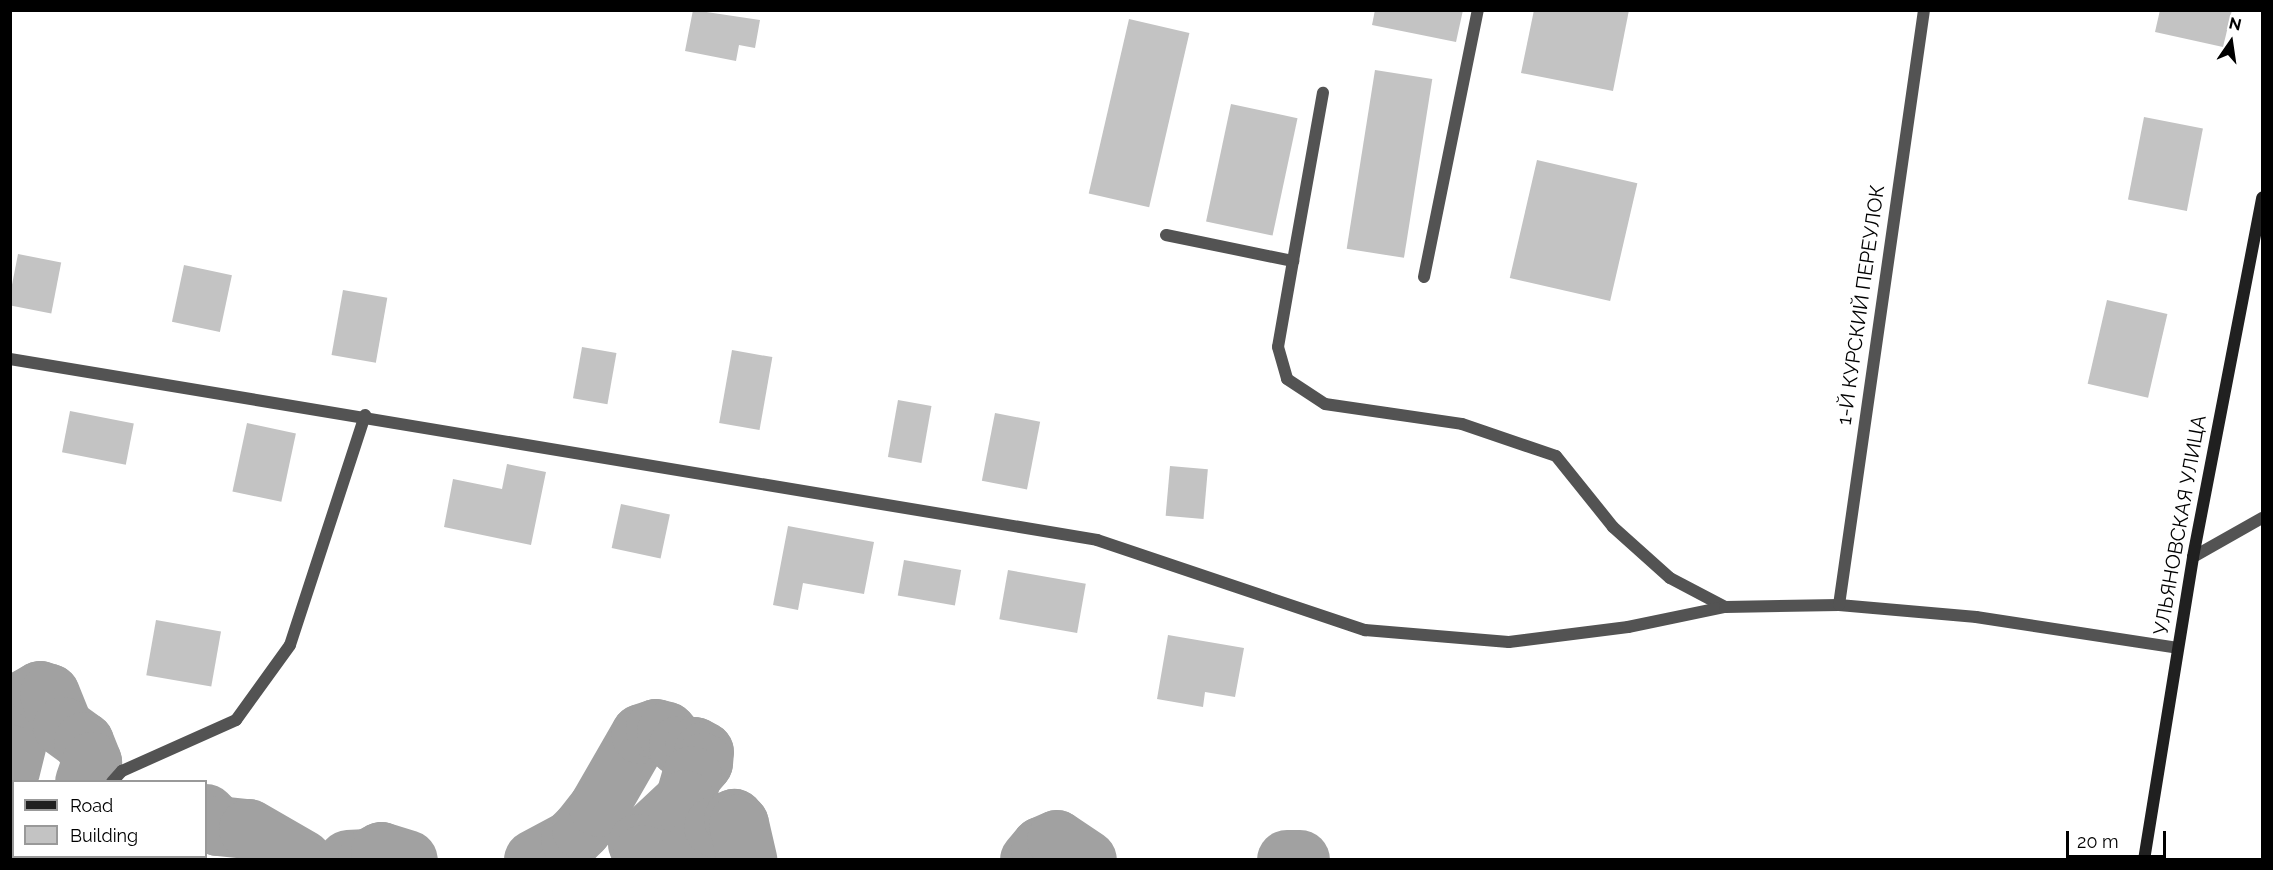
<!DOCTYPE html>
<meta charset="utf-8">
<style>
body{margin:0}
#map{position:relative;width:2273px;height:870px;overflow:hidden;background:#fff;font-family:Raleway,sans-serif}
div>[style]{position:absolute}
.river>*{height:60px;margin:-30px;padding:0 30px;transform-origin:30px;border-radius:30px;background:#a1a1a1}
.building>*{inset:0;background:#c3c3c3;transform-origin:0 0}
.lane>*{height:12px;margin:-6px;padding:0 6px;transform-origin:6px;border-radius:6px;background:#535353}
.street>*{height:12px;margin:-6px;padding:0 6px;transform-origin:6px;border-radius:6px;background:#535353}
.secondary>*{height:12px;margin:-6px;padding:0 6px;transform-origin:6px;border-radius:6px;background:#202020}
span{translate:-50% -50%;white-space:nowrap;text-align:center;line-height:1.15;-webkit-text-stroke:4.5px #fff;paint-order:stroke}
.street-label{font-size:20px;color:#000}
.frame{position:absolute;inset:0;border:12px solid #000;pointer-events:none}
.legend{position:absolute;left:12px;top:780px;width:195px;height:78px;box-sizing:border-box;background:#fff;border:2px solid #999;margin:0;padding:8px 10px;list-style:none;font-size:18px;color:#000}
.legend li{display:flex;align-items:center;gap:12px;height:30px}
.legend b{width:30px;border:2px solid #999}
.north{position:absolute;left:2201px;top:12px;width:60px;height:60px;-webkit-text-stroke:4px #fff;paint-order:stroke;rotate:13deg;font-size:16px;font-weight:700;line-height:24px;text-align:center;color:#000}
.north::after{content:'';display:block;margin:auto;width:21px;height:27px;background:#000;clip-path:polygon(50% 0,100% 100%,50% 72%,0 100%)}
.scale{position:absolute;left:2066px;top:831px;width:100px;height:27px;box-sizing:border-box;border:3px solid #000;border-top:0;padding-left:8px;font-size:18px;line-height:21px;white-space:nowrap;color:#000;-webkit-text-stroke:4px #fff;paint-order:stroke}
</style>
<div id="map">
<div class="river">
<i style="left:10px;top:771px;width:75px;rotate:-76.1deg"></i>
<i style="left:28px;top:698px;width:14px;rotate:-30deg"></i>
<i style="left:40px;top:691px;width:10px;rotate:17deg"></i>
<i style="left:50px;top:694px;width:35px;rotate:68deg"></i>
<i style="left:63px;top:727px;width:26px;rotate:36deg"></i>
<i style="left:84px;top:742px;width:22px;rotate:68deg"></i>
<i style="left:92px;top:762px;width:21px;rotate:109deg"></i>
<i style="left:206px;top:814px;width:17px;rotate:45deg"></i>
<i style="left:218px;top:826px;width:31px;rotate:6deg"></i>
<i style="left:249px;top:829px;width:62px;rotate:29.9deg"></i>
<i style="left:82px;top:856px;width:5px;rotate:53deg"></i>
<i style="left:153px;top:856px;width:4px;rotate:76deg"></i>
<i style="left:348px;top:860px;width:20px;rotate:-3deg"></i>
<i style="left:368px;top:859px;width:15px;rotate:-28deg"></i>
<i style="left:381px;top:852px;width:28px;rotate:17deg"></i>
<i style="left:534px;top:860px;width:42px;rotate:-28.4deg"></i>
<i style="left:571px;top:840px;width:16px;rotate:-45deg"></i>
<i style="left:582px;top:829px;width:28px;rotate:-52deg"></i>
<i style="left:599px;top:807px;width:84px;rotate:-60.1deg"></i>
<i style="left:641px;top:734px;width:16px;rotate:-18deg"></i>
<i style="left:656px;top:729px;width:11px;rotate:15deg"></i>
<i style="left:667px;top:732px;width:18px;rotate:49deg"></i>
<i style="left:679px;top:746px;width:16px;rotate:4deg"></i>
<i style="left:695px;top:747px;width:10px;rotate:29deg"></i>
<i style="left:704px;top:752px;width:11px;rotate:95deg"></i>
<i style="left:703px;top:763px;width:17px;rotate:130deg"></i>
<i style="left:692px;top:776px;width:25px;rotate:106deg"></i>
<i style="left:685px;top:800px;width:64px;rotate:136.9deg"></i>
<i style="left:638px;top:844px;width:12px;rotate:66deg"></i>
<i style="left:643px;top:855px;width:19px;rotate:16deg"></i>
<i style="left:685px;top:860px;width:44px;rotate:-48.7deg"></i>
<i style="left:714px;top:827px;width:22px;rotate:-22deg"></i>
<i style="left:734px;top:819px;width:7px;rotate:45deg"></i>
<i style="left:739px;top:824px;width:37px;rotate:77deg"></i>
<i style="left:1030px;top:860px;width:17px;rotate:-50deg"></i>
<i style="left:1041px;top:847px;width:17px;rotate:-24deg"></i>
<i style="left:1057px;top:840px;width:36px;rotate:34deg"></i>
<i style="left:1287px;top:860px;width:13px"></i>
</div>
<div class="building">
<i style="clip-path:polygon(693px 10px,760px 20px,755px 48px,739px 45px,736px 61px,685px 51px)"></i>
<i style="clip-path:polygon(1375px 10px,1463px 10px,1456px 42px,1372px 25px)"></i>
<i style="clip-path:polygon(1534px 10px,1629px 10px,1613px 91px,1521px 73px)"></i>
<i style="clip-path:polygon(2160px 10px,2232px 10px,2223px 47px,2155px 32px)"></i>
<i style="left:1129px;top:19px;width:62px;height:179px;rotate:13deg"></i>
<i style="left:1375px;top:70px;width:58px;height:181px;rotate:9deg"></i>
<i style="left:1231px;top:104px;width:68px;height:120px;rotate:12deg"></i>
<i style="left:2144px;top:117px;width:60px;height:84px;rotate:11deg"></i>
<i style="left:1537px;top:160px;width:103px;height:121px;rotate:13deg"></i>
<i style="left:18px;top:254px;width:44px;height:52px;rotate:11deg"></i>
<i style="left:184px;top:265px;width:49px;height:58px;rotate:12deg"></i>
<i style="left:343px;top:290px;width:45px;height:66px;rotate:10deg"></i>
<i style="left:2107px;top:300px;width:62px;height:86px;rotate:13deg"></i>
<i style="left:582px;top:347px;width:35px;height:52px;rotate:10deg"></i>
<i style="left:732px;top:350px;width:41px;height:74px;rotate:10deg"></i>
<i style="left:898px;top:400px;width:34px;height:58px;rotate:10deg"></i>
<i style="left:70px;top:411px;width:65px;height:42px;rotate:11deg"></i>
<i style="left:995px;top:413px;width:46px;height:69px;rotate:11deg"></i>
<i style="left:247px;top:423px;width:50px;height:70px;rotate:12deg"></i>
<i style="clip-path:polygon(507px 464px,546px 472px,531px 545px,444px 527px,453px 479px,502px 489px)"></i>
<i style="left:1170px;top:466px;width:38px;height:50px;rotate:5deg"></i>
<i style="left:621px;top:504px;width:50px;height:45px;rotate:12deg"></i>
<i style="clip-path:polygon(788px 526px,874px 542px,864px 594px,803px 583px,798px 610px,773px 605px)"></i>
<i style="left:904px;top:560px;width:58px;height:36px;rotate:10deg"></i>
<i style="left:1008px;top:570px;width:79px;height:50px;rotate:10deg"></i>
<i style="left:156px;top:620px;width:66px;height:56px;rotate:10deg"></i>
<i style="clip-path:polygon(1168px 635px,1244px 648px,1235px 697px,1205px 692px,1203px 707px,1157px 699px)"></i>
</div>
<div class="lane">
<i style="left:112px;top:782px;width:15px;rotate:-48deg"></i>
<i style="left:122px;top:771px;width:125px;rotate:-24.1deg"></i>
<i style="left:236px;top:720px;width:92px;rotate:-54.2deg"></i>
<i style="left:290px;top:645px;width:242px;rotate:-71.9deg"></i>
<i style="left:13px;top:860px;width:6px;rotate:-39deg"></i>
</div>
<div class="street">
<i style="left:1166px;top:235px;width:130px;rotate:11.6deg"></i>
<i style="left:1293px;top:261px;width:87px;rotate:99.9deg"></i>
<i style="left:1278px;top:347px;width:33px;rotate:74deg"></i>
<i style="left:1287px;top:379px;width:45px;rotate:33.3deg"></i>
<i style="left:1325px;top:404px;width:138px;rotate:8.3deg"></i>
<i style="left:1462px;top:424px;width:99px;rotate:18.8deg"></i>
<i style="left:1556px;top:456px;width:91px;rotate:51.2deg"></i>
<i style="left:1613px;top:527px;width:76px;rotate:41.8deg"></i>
<i style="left:1670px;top:578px;width:62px;rotate:27.8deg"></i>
<i style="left:1293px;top:261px;width:171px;rotate:-79.9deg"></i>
<i style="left:1424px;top:277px;width:272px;rotate:-78.6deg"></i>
<i style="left:10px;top:359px;width:1102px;rotate:9.45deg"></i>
<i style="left:1097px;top:540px;width:283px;rotate:18.6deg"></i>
<i style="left:1365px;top:630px;width:144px;rotate:4.8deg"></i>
<i style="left:1509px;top:642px;width:120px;rotate:-7.2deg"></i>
<i style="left:1628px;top:627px;width:99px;rotate:-11.7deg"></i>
<i style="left:1725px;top:607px;width:114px;rotate:-1deg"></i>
<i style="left:1839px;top:605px;width:138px;rotate:5deg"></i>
<i style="left:1976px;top:617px;width:204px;rotate:8.7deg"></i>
<i style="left:2193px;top:557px;width:79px;rotate:-29.5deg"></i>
<i style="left:1839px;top:605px;width:601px;rotate:-81.87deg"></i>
</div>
<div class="secondary">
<i style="left:2144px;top:860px;width:307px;rotate:-80.8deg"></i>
<i style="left:2193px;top:557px;width:366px;rotate:-79.1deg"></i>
</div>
<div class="street-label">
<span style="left:1861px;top:305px;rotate:-82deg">1-Й КУРСКИЙ ПЕРЕУЛОК</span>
<span style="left:2180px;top:525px;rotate:-80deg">УЛЬЯНОВСКАЯ УЛИЦА</span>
</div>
<div class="frame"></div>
<ul class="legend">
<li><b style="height:8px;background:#202020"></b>Road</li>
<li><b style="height:16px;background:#c3c3c3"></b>Building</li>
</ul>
<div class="north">N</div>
<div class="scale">20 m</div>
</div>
